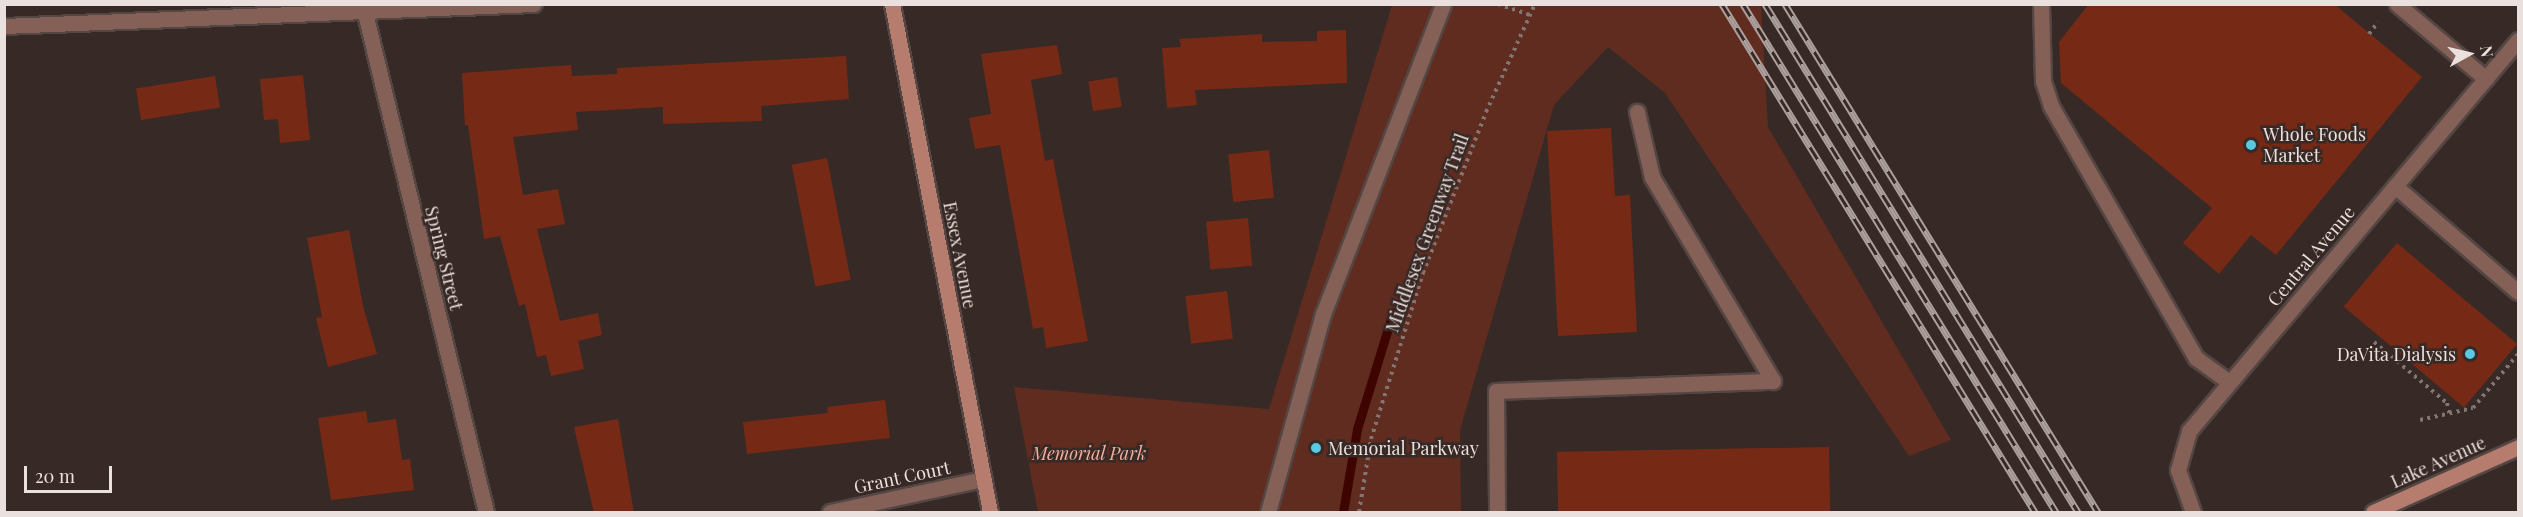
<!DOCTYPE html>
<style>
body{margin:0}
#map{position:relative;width:2523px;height:517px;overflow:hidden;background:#372925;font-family:"Playfair Display",serif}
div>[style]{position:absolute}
.green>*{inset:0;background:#602c1f}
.stream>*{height:9px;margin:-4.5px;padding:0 4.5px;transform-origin:4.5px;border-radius:4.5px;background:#3e0400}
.building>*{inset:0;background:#762a16;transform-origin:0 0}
.path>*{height:4px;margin-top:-2px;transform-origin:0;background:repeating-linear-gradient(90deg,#827673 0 3px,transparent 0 7.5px)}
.roads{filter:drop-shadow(2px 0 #544643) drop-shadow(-2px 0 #544643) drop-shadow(0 2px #544643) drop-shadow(0 -2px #544643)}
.lane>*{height:15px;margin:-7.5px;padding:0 7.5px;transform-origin:7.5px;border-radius:7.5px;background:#856057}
.street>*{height:15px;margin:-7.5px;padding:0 7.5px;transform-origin:7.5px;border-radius:7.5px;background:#856057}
.secondary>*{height:15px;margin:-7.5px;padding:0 7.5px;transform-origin:7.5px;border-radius:7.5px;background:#b67c6d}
.rail>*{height:7px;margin-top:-3.5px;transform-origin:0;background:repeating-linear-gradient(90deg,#372925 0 14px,#aba09d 0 28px);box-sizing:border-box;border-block:2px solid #aba09d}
.dots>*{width:16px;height:16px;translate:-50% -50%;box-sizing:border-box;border:3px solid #372925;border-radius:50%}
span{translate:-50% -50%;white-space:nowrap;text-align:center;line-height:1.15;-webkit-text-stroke:5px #372925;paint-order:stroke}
.poi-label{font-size:18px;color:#eae0de}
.left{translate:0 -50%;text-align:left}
.right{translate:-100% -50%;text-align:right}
.street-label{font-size:18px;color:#eae0de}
.park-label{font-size:18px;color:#f2ad9c;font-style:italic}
.frame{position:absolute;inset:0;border:6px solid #eae0de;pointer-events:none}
.north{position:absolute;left:2439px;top:24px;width:60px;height:60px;-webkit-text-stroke:4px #372925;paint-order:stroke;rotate:82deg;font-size:16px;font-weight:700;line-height:24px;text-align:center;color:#eae0de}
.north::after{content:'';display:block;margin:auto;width:21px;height:27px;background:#eae0de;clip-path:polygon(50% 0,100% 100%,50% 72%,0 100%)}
.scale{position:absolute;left:24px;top:466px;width:88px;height:27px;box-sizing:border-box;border:3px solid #eae0de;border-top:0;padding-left:8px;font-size:18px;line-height:21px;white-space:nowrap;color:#eae0de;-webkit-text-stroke:4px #372925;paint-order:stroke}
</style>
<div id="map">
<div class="green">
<i style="clip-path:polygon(1392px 5px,1761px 5px,1768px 127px,1951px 440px,1909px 456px,1665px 93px,1608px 47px,1554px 105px,1460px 430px,1461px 512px,1038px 512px,1014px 387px,1269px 409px)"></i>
</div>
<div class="stream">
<i style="left:1343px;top:512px;width:84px;rotate:-80.4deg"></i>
<i style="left:1357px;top:429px;width:122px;rotate:-72.9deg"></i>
</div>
<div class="building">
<i style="clip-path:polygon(2089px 4px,2334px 4px,2422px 77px,2276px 255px,2251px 235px,2219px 274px,2183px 243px,2212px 208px,2061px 83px,2059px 42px)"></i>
<i style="clip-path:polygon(1346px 30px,1347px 83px,1195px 90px,1197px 105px,1167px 108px,1162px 48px,1181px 47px,1179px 39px,1262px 34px,1262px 42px,1317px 41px,1317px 31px)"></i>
<i style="clip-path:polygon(1057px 45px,1062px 74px,1031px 80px,1045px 161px,1053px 159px,1088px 341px,1046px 348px,1043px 327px,1033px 329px,1000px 145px,975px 149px,969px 118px,991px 114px,981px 54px)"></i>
<i style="clip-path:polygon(846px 56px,849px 99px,761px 106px,762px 121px,663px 124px,663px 107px,576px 112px,578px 130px,513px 137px,523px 195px,558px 189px,565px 224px,537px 229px,560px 321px,598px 313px,602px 335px,578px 341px,584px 369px,551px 376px,546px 355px,537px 357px,525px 304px,519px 306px,500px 236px,484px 239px,468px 125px,465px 125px,462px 73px,571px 65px,572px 76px,617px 74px,617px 68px)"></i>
<i style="clip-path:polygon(303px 75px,310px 140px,280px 143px,278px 119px,264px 120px,260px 79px)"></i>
<i style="left:215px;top:76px;width:32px;height:80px;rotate:81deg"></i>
<i style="left:1117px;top:77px;width:30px;height:29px;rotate:81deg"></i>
<i style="clip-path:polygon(1611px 128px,1615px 196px,1630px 195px,1637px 332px,1558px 336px,1547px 131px)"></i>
<i style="left:1269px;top:150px;width:48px;height:41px;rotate:84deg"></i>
<i style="left:827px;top:158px;width:124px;height:36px;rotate:79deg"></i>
<i style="left:1248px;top:218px;width:48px;height:42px;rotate:85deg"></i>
<i style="clip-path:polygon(349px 230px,363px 306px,377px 354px,328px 367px,316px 318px,322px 317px,307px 238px)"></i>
<i style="left:2397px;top:243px;width:157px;height:83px;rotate:40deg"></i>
<i style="left:1227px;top:291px;width:48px;height:42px;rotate:83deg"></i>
<i style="clip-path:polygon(885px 400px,890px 438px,747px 454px,743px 422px,828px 413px,827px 407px)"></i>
<i style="clip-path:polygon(366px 411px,368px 423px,396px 419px,402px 460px,410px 459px,414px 490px,331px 500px,318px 418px)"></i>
<i style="clip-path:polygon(618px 419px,634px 513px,594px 513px,574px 427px)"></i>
<i style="left:1829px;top:447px;width:66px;height:272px;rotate:89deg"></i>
</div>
<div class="path">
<i style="left:1498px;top:4px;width:34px;rotate:19deg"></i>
<i style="left:2369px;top:34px;width:15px;rotate:-53deg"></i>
<i style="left:2374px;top:342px;width:95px;rotate:39.9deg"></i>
<i style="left:2447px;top:403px;width:12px;rotate:76deg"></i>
<i style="left:2420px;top:420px;width:54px;rotate:-12.8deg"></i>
<i style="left:2473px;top:408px;width:70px;rotate:-50.2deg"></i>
<i style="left:1359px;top:512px;width:74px;rotate:-80.7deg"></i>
<i style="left:1371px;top:439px;width:174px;rotate:-72.6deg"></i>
<i style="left:1423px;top:273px;width:173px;rotate:-68.6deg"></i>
<i style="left:1486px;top:112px;width:119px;rotate:-65.6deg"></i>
</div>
<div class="roads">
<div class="lane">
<i style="left:2041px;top:4px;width:77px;rotate:88.5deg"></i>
<i style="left:2043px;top:81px;width:26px;rotate:72deg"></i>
<i style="left:2051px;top:106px;width:291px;rotate:60.1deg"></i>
<i style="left:2196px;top:358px;width:41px;rotate:36deg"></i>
<i style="left:2397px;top:4px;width:116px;rotate:40.1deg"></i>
<i style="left:2395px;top:186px;width:162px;rotate:40.8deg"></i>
<i style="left:1496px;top:391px;width:277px;rotate:-2.1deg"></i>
<i style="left:1773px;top:381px;width:237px;rotate:-120.7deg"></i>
<i style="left:1652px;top:177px;width:67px;rotate:-103deg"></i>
<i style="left:1268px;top:512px;width:205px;rotate:-74.5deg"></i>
<i style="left:1323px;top:314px;width:332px;rotate:-68.8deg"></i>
</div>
<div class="street">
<i style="left:365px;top:13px;width:513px;rotate:76.37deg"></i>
<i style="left:4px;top:26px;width:530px;rotate:-2.38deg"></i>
<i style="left:1496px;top:391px;width:121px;rotate:89.5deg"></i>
<i style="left:830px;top:512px;width:157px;rotate:-12.2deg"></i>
<i style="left:2193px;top:512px;width:45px;rotate:-109.7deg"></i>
<i style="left:2178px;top:470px;width:41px;rotate:-74.2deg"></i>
<i style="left:2189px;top:431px;width:511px;rotate:-49.92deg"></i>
</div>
<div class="secondary">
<i style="left:892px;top:4px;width:517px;rotate:79.08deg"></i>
<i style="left:2373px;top:512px;width:159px;rotate:-24.1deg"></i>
</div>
</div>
<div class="rail">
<i style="left:1722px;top:4px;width:597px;rotate:58.36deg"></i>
<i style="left:1743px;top:4px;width:597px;rotate:58.36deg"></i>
<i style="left:1765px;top:4px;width:597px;rotate:58.36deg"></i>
<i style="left:1785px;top:4px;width:597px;rotate:58.36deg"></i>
</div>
<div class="dots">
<i style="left:2251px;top:145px;background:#57c9e3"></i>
<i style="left:2470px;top:354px;background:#57c9e3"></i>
<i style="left:1316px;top:448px;background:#57c9e3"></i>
</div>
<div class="poi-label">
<span class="left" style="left:2263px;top:145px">Whole Foods<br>Market</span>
<span class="right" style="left:2456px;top:354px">DaVita Dialysis</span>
<span class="left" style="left:1328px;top:448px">Memorial Parkway</span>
</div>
<div class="street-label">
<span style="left:1427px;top:233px;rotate:-70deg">Middlesex Greenway Trail</span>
<span style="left:960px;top:255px;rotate:79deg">Essex Avenue</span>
<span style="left:2311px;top:256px;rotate:-50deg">Central Avenue</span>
<span style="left:444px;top:258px;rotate:76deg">Spring Street</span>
<span style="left:2438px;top:462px;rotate:-24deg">Lake Avenue</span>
<span style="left:902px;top:477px;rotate:-12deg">Grant Court</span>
</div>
<div class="park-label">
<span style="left:1089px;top:453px">Memorial Park</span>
</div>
<div class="frame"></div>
<div class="north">N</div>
<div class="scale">20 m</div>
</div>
